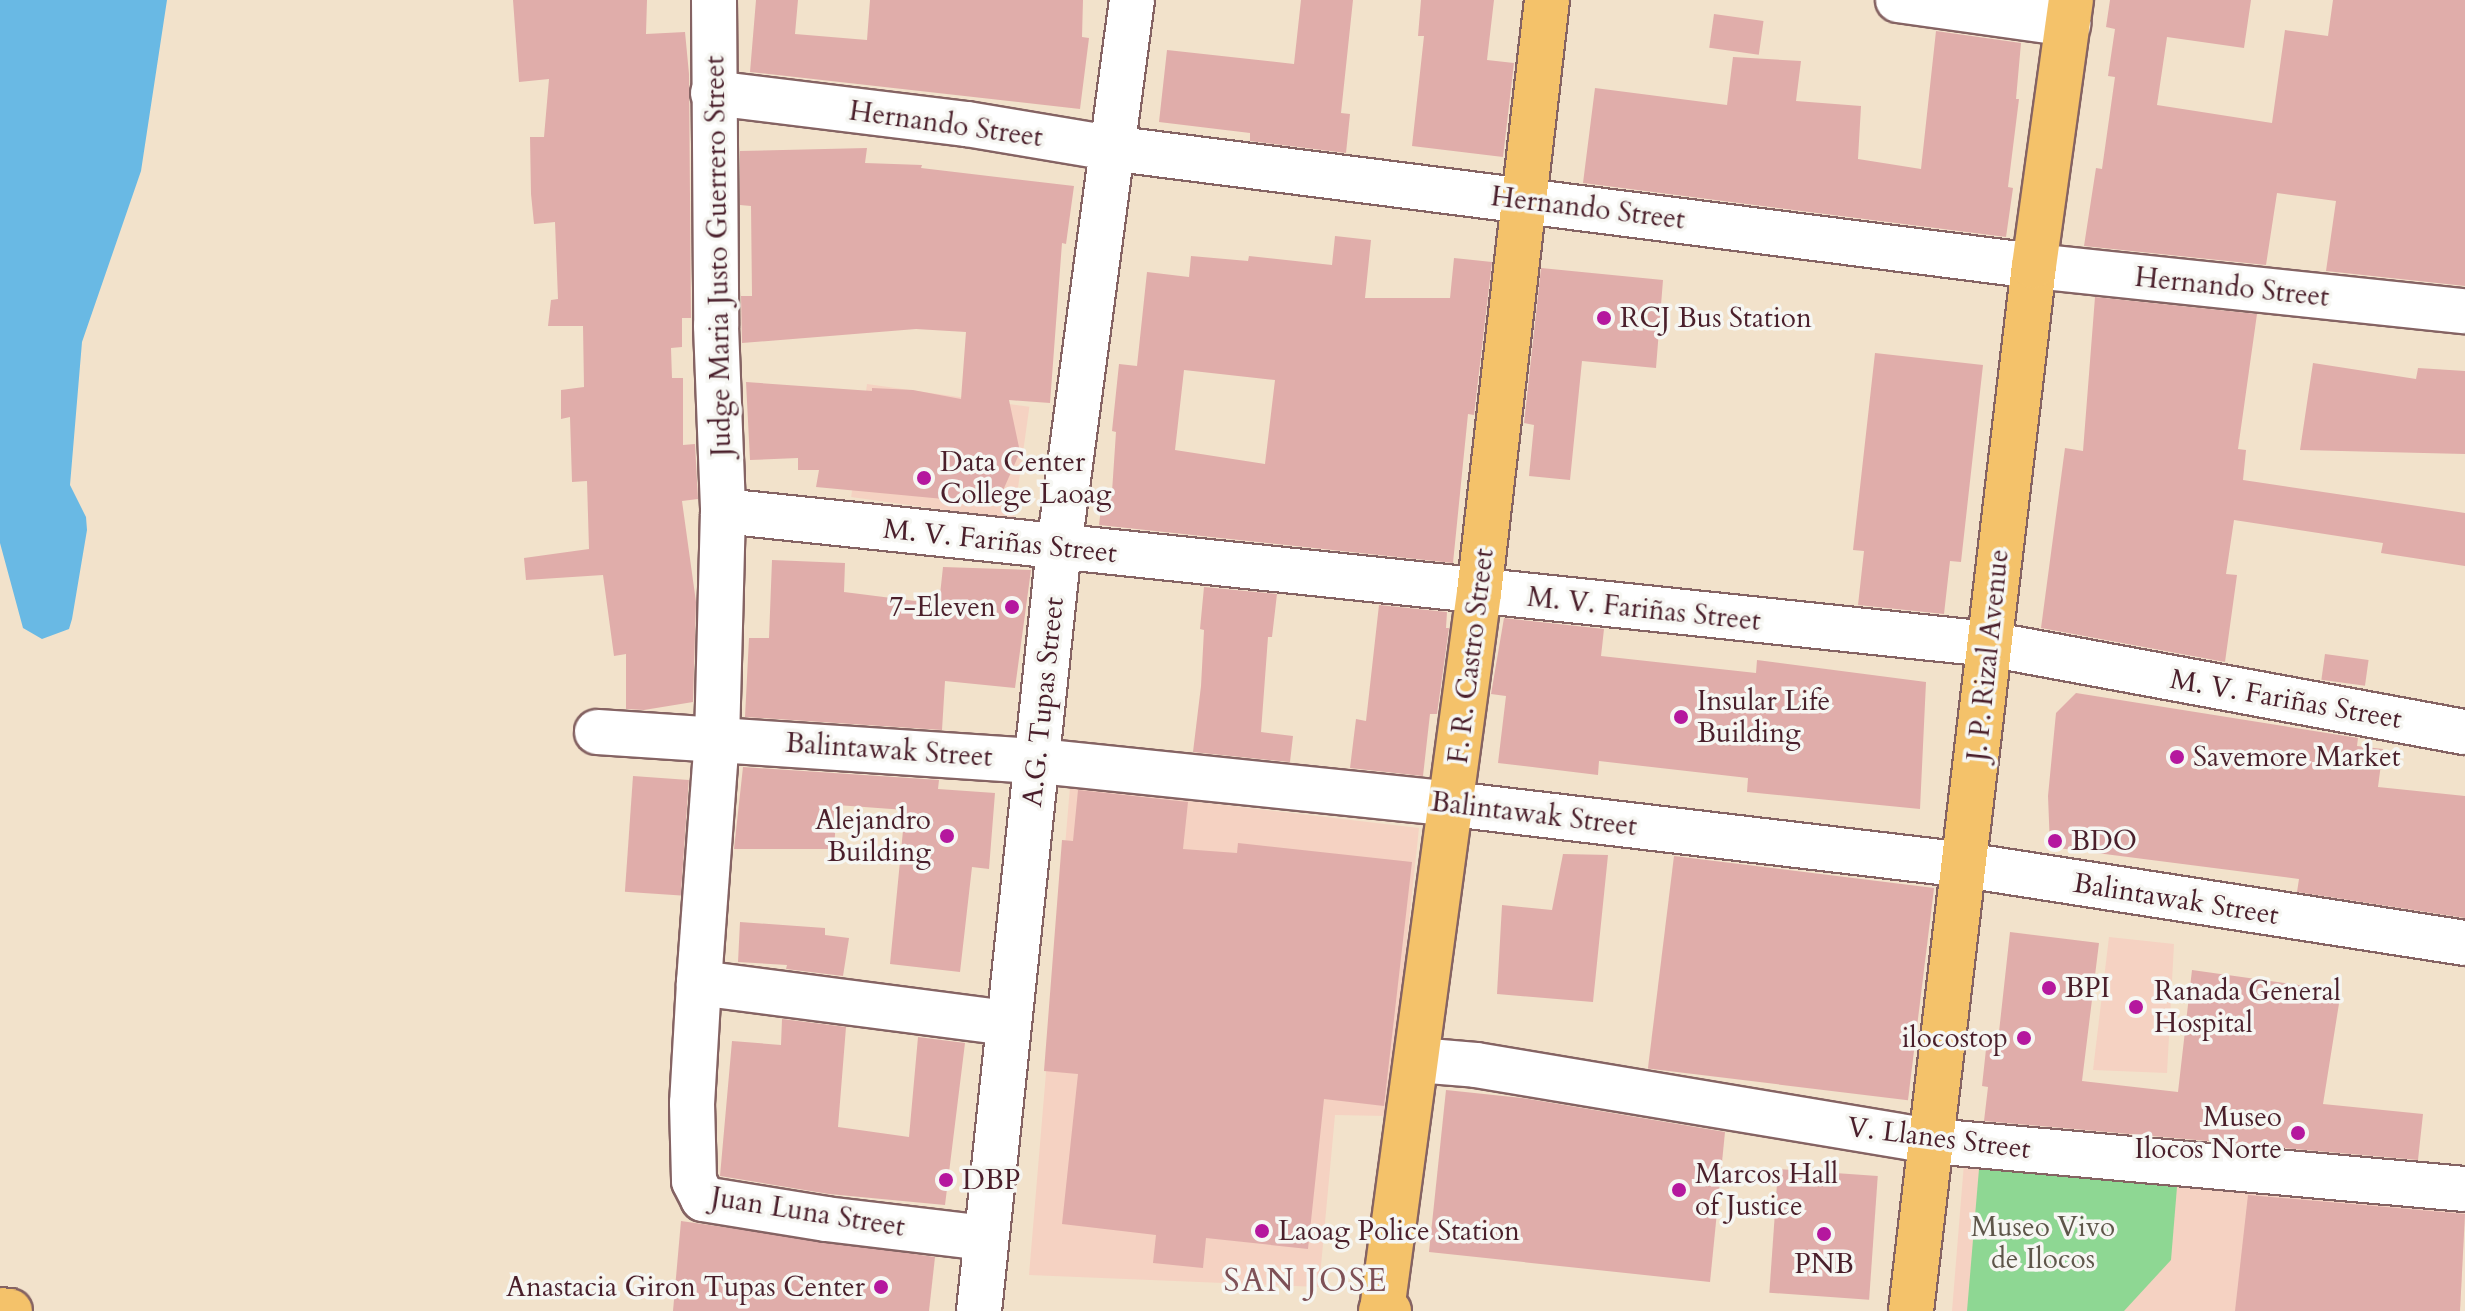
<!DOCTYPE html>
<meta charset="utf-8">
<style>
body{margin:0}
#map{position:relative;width:2465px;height:1311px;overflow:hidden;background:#f2e2cb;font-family:Cardo,serif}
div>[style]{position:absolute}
.built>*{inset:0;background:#f5d2c2;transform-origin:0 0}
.green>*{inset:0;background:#8ed793}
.water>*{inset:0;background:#69b9e4}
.building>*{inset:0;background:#e0adaa;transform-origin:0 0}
.roads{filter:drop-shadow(2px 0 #856363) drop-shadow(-2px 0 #856363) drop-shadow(0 2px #856363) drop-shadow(0 -2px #856363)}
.minor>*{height:44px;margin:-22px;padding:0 22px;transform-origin:22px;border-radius:22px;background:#fff}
.major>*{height:44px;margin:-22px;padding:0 22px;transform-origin:22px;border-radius:22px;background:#f4c26a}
.highway>*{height:44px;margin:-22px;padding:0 22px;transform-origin:22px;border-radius:22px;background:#f4c26a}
.dots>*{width:22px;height:22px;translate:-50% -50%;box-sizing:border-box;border:4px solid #f6f6f2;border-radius:50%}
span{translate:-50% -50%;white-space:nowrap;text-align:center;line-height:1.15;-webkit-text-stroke:7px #f6f6f2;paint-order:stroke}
.street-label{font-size:28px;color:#4a1f2b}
.poi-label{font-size:28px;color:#4a1f2b}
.left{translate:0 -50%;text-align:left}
.right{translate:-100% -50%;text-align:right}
.park-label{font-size:28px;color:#5e564a}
.quarter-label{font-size:32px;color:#7e5157;letter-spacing:2px}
</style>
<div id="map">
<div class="built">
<i style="left:867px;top:384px;width:164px;height:114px;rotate:8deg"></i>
<i style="clip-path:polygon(1070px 787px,1419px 828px,1388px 1116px,1335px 1115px,1319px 1287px,1029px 1275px)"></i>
<i style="clip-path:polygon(2109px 937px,2174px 944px,2167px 1073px,2093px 1070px)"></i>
<i style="clip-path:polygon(1965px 1151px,2465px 1211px,2460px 1311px,1952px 1311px)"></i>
</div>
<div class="green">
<i style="clip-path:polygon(1979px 1169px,2177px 1187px,2171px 1260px,2124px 1311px,1967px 1311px)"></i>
</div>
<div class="water">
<i style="clip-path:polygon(0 0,167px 0,141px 171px,82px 342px,70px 485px,86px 517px,87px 530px,72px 619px,69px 629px,42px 639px,23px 628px,0 543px)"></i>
</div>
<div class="building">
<i style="clip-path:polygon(513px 0,647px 0,646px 34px,685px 32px,689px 74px,691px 318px,682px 318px,682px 347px,671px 348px,672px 378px,683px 378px,683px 445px,695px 444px,698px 499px,682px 501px,696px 602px,693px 702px,644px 710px,626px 709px,626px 654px,614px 656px,603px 575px,526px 580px,524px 558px,589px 549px,587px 481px,572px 482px,570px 417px,561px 419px,561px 390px,584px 387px,583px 326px,548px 326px,551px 300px,558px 299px,555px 222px,534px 224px,531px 194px,530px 137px,544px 137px,549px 79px,519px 82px)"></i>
<i style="clip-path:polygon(756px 0,798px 0,795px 34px,867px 40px,870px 0,1083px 0,1082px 37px,1089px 38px,1080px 109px,750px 72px)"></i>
<i style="clip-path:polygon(1301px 0,1353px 0,1341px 113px,1350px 114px,1346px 153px,1250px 141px,1250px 133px,1159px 122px,1167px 50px,1294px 64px)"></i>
<i style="clip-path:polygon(1421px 0,1494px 0,1487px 60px,1514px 63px,1503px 157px,1412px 146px,1424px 36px,1418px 36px)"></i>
<i style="clip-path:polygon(2110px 0,2251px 0,2244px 48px,2167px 37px,2157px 105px,2272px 123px,2285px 30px,2328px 36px,2333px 0,2465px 0,2465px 286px,2326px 271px,2336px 201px,2277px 193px,2266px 265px,2084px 246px,2096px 168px,2102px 169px,2115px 77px,2108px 76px,2115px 29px,2106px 27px)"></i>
<i style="left:1714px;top:14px;width:50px;height:34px;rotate:8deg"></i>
<i style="clip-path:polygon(1936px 31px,2021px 43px,2016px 99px,2019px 99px,2008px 187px,2013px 188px,2006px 237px,1583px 183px,1595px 88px,1727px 105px,1733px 57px,1801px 61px,1796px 101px,1861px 106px,1858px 159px,1921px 169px)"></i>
<i style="clip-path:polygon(867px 148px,865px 163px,922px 165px,921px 168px,1074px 186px,1066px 244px,1062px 243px,1050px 403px,1009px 400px,1020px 452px,997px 504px,816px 487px,819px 470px,798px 470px,798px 458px,750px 460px,746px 382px,872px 391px,872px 388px,913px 390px,961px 399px,966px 332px,916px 329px,742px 343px,741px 296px,752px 296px,751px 206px,740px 205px,740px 151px)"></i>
<i style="clip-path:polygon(evenodd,1335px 236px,1371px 240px,1365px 298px,1450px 298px,1454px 258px,1492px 262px,1474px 415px,1468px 414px,1453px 563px,1099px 525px,1103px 491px,1112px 492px,1116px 432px,1112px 431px,1119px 364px,1137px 366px,1147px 272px,1189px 277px,1191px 256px,1248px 261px,1249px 256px,1332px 265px,1335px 236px,1184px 370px,1275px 380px,1265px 464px,1175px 450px,1184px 370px)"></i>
<i style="clip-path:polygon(1541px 268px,1663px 280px,1656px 368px,1582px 361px,1570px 480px,1529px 476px,1534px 425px,1524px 423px)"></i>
<i style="clip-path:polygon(2095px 297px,2257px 314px,2238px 449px,2246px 450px,2243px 480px,2465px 513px,2465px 566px,2381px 553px,2383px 543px,2234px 520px,2226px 574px,2237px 575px,2225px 662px,2041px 628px,2065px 448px,2083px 451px)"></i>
<i style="clip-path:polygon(1875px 353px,1983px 365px,1961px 562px,1950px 561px,1944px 614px,1858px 605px,1864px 551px,1853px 550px)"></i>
<i style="clip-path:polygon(2313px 363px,2416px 379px,2418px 368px,2465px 371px,2465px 454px,2300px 450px)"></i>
<i style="clip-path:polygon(772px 560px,845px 563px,844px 592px,939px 604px,943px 567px,1031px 570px,1015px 688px,945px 681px,942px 730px,745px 717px,749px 638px,769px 638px)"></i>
<i style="clip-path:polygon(1204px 587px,1277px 594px,1272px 637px,1268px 637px,1261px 732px,1293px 736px,1290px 762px,1193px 752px,1201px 686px,1204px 630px,1200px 629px)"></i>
<i style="clip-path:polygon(1379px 605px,1447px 612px,1446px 628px,1449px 628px,1437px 714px,1430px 714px,1423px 776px,1350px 768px,1356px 719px,1366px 721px)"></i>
<i style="clip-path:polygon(1504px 618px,1604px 629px,1601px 656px,1756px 673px,1757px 660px,1926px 682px,1920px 809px,1747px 792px,1748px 778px,1599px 761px,1598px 775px,1498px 763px,1506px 696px,1491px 694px)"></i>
<i style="left:2325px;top:654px;width:44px;height:26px;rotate:8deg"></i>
<i style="clip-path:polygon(2076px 693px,2358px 738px,2357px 746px,2383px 749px,2378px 787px,2465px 796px,2465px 918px,2297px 892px,2299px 879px,2050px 847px,2048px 796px,2056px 713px)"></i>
<i style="clip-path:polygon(743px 767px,939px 780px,938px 789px,995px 793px,989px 869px,972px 867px,960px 972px,890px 964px,905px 810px,837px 805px,834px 849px,734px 849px)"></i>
<i style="left:633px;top:776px;width:56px;height:116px;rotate:4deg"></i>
<i style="clip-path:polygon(1078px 790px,1188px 802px,1183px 849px,1237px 853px,1238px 843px,1412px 862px,1384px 1106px,1324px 1099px,1308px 1249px,1206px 1238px,1203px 1268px,1153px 1263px,1156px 1235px,1062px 1224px,1078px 1074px,1044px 1071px,1062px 840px,1073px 841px)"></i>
<i style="clip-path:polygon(1563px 854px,1608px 855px,1593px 1002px,1497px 994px,1502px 905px,1552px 910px)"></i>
<i style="left:1674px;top:856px;width:262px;height:214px;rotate:7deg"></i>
<i style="clip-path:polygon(740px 922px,825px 928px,825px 935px,849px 938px,843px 976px,786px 969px,787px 965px,738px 962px)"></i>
<i style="clip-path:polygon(2010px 932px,2099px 943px,2082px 1081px,2178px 1092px,2192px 970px,2341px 991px,2323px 1104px,2423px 1114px,2418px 1160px,1984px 1121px,1988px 1087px,1982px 1086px,1987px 1040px,1998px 1041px)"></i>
<i style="clip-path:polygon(782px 1019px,846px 1027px,838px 1127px,909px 1137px,918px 1037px,965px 1043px,945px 1205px,829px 1194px,720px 1176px,732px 1041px,781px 1045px)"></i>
<i style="clip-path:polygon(1446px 1090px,1522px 1098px,1725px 1132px,1710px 1282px,1429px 1252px)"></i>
<i style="left:1778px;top:1169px;width:100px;height:124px;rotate:4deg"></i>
<i style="clip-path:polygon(2248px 1195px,2465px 1214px,2460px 1311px,2235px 1311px)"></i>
<i style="clip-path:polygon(681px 1221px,935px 1257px,929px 1311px,673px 1311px)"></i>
</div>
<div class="roads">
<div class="minor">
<i style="left:714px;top:0;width:326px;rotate:89.6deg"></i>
<i style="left:716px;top:326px;width:185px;rotate:87.8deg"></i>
<i style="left:723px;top:511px;width:226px;rotate:91.5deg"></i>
<i style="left:717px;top:737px;width:247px;rotate:94.2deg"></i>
<i style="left:699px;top:983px;width:312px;rotate:7.4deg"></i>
<i style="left:1898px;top:0;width:172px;rotate:8deg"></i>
<i style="left:713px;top:93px;width:256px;rotate:7deg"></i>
<i style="left:967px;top:124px;width:145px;rotate:9.5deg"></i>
<i style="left:1110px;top:148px;width:932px;rotate:7.28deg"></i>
<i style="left:2034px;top:266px;width:433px;rotate:6deg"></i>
<i style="left:723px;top:511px;width:1273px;rotate:6deg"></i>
<i style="left:1989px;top:644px;width:484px;rotate:10.5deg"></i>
<i style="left:597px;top:732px;width:442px;rotate:3.8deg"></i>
<i style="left:1038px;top:761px;width:416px;rotate:5.9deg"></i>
<i style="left:1452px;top:804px;width:517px;rotate:6.78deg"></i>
<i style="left:1965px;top:865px;width:506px;rotate:8.87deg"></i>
<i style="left:699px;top:983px;width:120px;rotate:93.3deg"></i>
<i style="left:692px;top:1103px;width:78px;rotate:88.5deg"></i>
<i style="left:694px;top:1181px;width:20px;rotate:63deg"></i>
<i style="left:703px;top:1199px;width:125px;rotate:9.2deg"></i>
<i style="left:826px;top:1219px;width:161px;rotate:6.8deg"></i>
<i style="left:1417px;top:1060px;width:59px;rotate:4.8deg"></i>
<i style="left:1476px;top:1065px;width:462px;rotate:9.5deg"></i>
<i style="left:1932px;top:1141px;width:535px;rotate:5.15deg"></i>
<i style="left:979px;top:1311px;width:768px;rotate:-84.02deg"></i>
<i style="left:1059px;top:547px;width:552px;rotate:-82.4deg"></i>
</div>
<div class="major">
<i style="left:1382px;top:1310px;width:724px;rotate:-82.3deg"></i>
<i style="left:1479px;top:593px;width:597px;rotate:-83.46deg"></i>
<i style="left:1911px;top:1311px;width:1052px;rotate:-83.29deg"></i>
<i style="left:2034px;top:266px;width:269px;rotate:-82.1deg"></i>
</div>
<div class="highway">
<i style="left:0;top:1310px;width:10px;rotate:6deg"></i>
<i style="left:1381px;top:1311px;width:8px"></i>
</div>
</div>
<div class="dots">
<i style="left:1604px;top:318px;background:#b5179e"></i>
<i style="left:924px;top:478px;background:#b5179e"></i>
<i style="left:1012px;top:607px;background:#b5179e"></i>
<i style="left:1681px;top:717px;background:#b5179e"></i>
<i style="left:2177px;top:757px;background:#b5179e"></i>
<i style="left:947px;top:836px;background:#b5179e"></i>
<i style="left:2055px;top:841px;background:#b5179e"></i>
<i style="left:2049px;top:988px;background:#b5179e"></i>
<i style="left:2136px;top:1007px;background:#b5179e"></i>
<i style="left:2024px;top:1038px;background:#b5179e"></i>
<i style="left:2298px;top:1133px;background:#b5179e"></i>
<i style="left:946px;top:1180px;background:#b5179e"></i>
<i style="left:1679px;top:1190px;background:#b5179e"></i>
<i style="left:1262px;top:1231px;background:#b5179e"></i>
<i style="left:1824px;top:1234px;background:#b5179e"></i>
<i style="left:881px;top:1287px;background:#b5179e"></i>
</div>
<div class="street-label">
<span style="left:946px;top:124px;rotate:8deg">Hernando Street</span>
<span style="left:1588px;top:208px;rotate:7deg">Hernando Street</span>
<span style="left:718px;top:256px;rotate:-91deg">Judge Maria Justo Guerrero Street</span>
<span style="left:2232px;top:287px;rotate:6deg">Hernando Street</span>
<span style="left:1000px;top:541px;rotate:6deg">M. V. Fariñas Street</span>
<span style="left:1644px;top:609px;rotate:6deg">M. V. Fariñas Street</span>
<span style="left:1988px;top:655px;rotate:-84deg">J. P. Rizal Avenue</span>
<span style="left:1471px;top:656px;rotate:-83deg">F. R. Castro Street</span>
<span style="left:2286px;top:699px;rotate:10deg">M. V. Fariñas Street</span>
<span style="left:1043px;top:702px;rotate:-84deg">A.G. Tupas Street</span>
<span style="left:889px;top:750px;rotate:4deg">Balintawak Street</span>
<span style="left:1534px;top:814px;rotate:7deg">Balintawak Street</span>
<span style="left:2176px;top:899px;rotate:9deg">Balintawak Street</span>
<span style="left:1939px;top:1138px;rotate:7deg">V. Llanes Street</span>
<span style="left:808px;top:1212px;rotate:9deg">Juan Luna Street</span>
</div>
<div class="poi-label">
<span class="left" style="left:1620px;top:318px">RCJ Bus Station</span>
<span class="left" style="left:940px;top:478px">Data Center<br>College Laoag</span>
<span class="right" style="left:996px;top:607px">7-Eleven</span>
<span class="left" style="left:1697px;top:717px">Insular Life<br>Building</span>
<span class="left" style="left:2193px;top:757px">Savemore Market</span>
<span class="right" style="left:931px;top:836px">Alejandro<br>Building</span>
<span class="left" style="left:2071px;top:841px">BDO</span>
<span class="left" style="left:2065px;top:988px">BPI</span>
<span class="left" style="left:2154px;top:1007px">Ranada General<br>Hospital</span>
<span class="right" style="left:2008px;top:1038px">ilocostop</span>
<span class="right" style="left:2282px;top:1133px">Museo<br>Ilocos Norte</span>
<span class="left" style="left:1695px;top:1190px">Marcos Hall<br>of Justice</span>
<span class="left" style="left:962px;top:1180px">DBP</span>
<span class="left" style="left:1278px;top:1231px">Laoag Police Station</span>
<span style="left:1824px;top:1264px">PNB</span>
<span class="right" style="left:865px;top:1287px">Anastacia Giron Tupas Center</span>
</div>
<div class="park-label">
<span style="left:2043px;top:1243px">Museo Vivo<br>de Ilocos</span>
</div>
<div class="quarter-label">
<span style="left:1306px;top:1281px">SAN JOSE</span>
</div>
</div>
